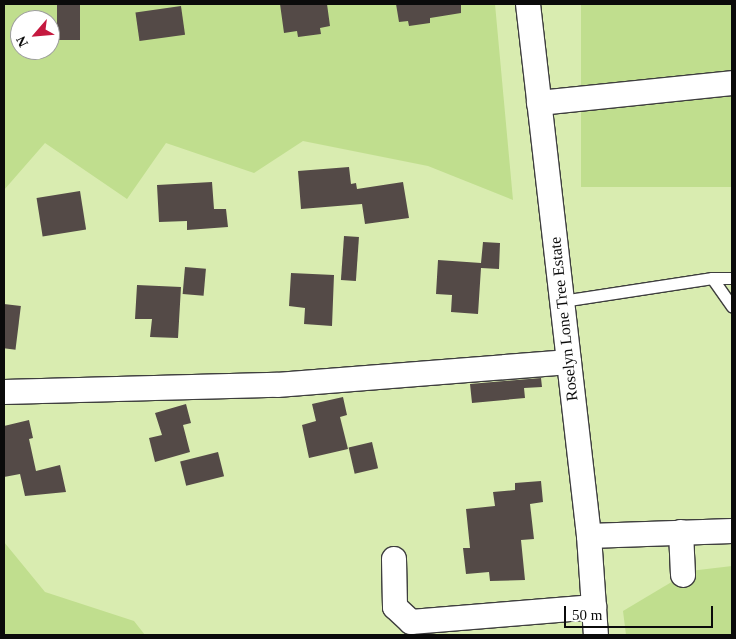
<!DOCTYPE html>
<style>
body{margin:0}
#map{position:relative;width:736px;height:639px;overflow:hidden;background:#fff7e9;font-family:"Times New Roman",serif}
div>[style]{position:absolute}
.green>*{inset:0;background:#d9ecb0}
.forest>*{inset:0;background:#c0de8e;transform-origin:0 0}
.building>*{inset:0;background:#544a47;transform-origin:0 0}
.roads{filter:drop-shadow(1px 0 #3e3e3e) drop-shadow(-1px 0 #3e3e3e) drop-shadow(0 1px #3e3e3e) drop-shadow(0 -1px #3e3e3e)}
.lane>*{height:11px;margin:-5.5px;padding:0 5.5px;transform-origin:5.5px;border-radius:5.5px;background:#fff}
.street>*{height:24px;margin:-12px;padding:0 12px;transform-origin:12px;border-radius:12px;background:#fff}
span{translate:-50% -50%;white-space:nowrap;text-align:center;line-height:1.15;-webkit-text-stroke:5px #fff;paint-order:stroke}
.street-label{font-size:16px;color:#0b0b0b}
.frame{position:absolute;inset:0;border:5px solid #0b0b0b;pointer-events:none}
.north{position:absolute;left:10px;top:10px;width:50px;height:50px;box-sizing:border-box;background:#fff;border:1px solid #9d9d9d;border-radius:50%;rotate:243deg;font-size:14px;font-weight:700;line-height:20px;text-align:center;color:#0b0b0b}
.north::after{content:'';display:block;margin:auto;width:18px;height:22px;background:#c5193f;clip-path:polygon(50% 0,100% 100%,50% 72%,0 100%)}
.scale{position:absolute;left:564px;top:606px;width:149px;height:22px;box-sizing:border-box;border:2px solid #0b0b0b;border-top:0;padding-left:6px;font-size:15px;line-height:18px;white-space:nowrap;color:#0b0b0b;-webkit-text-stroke:4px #fff;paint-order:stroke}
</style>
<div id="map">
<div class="green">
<i style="clip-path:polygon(evenodd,4px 4px,732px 4px,732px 635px,4px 635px,4px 4px,20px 20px,50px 20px,50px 50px,20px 50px,20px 20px)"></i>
</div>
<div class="forest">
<i style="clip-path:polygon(evenodd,4px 4px,495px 4px,513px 200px,428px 166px,303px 141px,254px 173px,166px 143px,127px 199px,45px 143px,4px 190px,4px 4px,20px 20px,50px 20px,50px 50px,20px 50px,20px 20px)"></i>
<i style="left:581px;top:4px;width:151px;height:183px"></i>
<i style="clip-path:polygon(4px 542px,45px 592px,134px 621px,145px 635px,4px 635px)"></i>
<i style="clip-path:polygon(732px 566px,732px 635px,626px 635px,623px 611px,690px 571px)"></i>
</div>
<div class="building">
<i style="left:57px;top:4px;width:23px;height:36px"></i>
<i style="clip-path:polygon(280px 4px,327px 4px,330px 26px,320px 28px,321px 34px,298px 37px,297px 31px,284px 33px)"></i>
<i style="clip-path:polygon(396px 4px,461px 4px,461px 13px,430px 18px,430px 23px,409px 26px,408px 21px,399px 22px)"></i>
<i style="left:181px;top:6px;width:29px;height:46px;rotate:82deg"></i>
<i style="clip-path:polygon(349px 167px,351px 184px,356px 183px,357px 189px,403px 182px,409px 218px,365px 224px,362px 204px,301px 209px,298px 171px)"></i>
<i style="clip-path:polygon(212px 182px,214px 209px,226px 209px,228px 227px,187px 230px,187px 221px,159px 222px,157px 185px)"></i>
<i style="left:80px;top:191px;width:39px;height:44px;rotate:81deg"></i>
<i style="left:344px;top:236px;width:15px;height:44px;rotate:4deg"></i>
<i style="clip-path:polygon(483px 242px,500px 243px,499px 269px,481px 268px,478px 314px,451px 312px,452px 295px,436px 294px,438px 260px,481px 263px)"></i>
<i style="left:185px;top:267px;width:21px;height:27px;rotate:5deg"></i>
<i style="clip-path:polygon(291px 273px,334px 275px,332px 326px,304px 324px,305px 308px,289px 306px)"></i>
<i style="clip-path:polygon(137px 285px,181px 287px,178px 338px,150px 337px,152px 319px,135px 319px)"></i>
<i style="left:4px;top:304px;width:17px;height:44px;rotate:7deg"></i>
<i style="clip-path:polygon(541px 378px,542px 387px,524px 388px,525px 398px,472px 403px,470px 384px)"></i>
<i style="clip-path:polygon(343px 397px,347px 415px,340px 417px,348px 449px,309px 458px,302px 425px,316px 421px,312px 404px)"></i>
<i style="clip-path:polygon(186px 404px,191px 423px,183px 425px,190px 452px,155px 462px,149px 438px,162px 435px,155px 413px)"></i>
<i style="clip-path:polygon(29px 420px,33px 438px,29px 439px,36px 471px,60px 465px,66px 492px,25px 496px,20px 474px,4px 477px,4px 426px)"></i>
<i style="left:372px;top:442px;width:27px;height:24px;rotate:77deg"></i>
<i style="left:218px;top:452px;width:25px;height:39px;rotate:76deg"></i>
<i style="clip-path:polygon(541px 481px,543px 502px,530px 504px,534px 539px,521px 540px,525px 580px,490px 581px,489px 572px,466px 574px,463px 548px,470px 548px,466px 509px,495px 506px,493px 492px,515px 490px,515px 483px)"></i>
</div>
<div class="roads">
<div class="lane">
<i style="left:712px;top:278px;width:35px;rotate:55deg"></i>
<i style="left:562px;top:301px;width:152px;rotate:-8.7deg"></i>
<i style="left:712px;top:278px;width:20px"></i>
</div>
<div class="street">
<i style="left:528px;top:4px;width:535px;rotate:83.46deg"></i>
<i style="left:589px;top:536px;width:99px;rotate:86deg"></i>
<i style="left:539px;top:103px;width:194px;rotate:-5.9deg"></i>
<i style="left:4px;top:392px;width:273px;rotate:-1.5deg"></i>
<i style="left:277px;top:385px;width:293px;rotate:-4.5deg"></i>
<i style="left:681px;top:532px;width:43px;rotate:87.3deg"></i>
<i style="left:589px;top:536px;width:143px;rotate:-2deg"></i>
<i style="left:394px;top:559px;width:48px;rotate:88.8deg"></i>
<i style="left:395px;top:607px;width:22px;rotate:43deg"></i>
<i style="left:411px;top:622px;width:184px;rotate:-4.7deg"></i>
</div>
</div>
<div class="street-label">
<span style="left:564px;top:319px;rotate:-96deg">Roselyn Lone Tree Estate</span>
</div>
<div class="frame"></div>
<div class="north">N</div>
<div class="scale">50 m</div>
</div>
